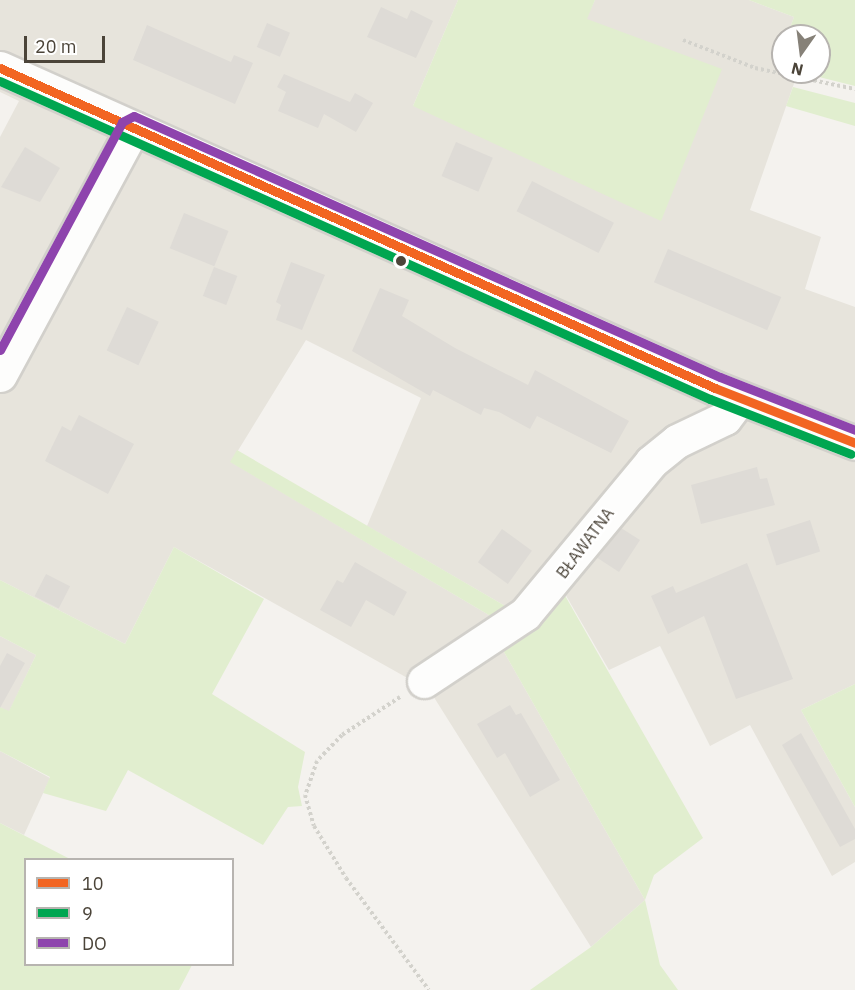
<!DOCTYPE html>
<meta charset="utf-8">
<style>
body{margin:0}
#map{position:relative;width:855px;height:990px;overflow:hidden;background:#f4f2ee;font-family:"IBM Plex Sans",sans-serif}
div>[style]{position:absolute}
.residential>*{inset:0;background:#e7e4dc}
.green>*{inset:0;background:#e1eecf}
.building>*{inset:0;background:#dedbd6;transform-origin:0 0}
.path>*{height:4px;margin-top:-2px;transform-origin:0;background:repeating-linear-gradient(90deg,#d3d2cc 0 3px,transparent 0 6px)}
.roads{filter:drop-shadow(2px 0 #d2d0cb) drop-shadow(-2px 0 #d2d0cb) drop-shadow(0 2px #d2d0cb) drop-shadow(0 -2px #d2d0cb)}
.minor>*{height:33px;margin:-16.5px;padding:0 16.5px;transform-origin:16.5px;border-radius:16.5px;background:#fdfdfc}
.bus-1>*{height:9px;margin:-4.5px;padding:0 4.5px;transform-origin:4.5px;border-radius:4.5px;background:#f26522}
.bus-2>*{height:9px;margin:-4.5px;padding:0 4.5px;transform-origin:4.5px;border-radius:4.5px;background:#00a651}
.bus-3>*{height:9px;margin:-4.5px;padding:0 4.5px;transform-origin:4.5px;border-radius:4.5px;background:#8e44ad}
.dots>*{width:16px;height:16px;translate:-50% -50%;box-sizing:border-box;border:3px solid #fff;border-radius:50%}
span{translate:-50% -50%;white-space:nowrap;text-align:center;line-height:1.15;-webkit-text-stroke:5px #fff;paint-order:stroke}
.street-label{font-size:16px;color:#4b4439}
.legend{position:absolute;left:24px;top:858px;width:210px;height:108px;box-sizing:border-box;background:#fff;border:2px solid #b7b4b0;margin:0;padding:8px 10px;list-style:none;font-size:18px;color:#4b4439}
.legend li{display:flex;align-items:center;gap:12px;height:30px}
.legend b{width:30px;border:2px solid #b7b4b0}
.north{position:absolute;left:771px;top:24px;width:60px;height:60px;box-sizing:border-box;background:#fff;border:2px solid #b7b4b0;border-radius:50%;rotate:194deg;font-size:16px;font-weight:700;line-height:24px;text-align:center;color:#4b4439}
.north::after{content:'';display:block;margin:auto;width:21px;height:27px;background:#868178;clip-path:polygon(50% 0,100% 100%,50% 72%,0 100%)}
.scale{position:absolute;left:24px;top:36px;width:81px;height:27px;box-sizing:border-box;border:3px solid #4b4439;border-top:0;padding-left:8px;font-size:18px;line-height:21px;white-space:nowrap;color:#4b4439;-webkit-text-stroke:4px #fff;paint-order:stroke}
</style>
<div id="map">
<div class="residential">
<i style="clip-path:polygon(0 0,458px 0,413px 106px,586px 19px,595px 0,749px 0,794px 17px,787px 36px,783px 36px,776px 67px,798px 72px,750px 210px,821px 237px,805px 289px,855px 307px,855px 684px,801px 710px,855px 807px,855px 862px,832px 876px,750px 725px,710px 746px,660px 646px,609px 670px,564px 592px,500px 645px,645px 900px,591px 947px,430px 691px,526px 618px,367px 526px,421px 398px,306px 340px,231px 462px,504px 624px,411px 680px,174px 547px,125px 644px,0 580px,0 137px,19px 101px,0 92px)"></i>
<i style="clip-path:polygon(0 636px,36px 655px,9px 712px,0 707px)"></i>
<i style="clip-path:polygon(0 751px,50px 778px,24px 835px,0 823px)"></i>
</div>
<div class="green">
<i style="clip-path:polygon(458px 0,595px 0,587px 19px,722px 69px,661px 221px,413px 106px)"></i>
<i style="clip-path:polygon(749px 0,855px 0,855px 86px,799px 72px,819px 72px,819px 36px,787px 36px,794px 17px)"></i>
<i style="clip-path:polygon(793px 87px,855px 103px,855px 126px,786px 106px)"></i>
<i style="clip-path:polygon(237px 450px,519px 614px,504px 624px,230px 462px)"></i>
<i style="clip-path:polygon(174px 547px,264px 599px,212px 694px,305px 752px,298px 787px,302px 806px,288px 807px,263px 845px,128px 770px,106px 811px,43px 793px,50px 777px,0 751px,0 707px,9px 711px,36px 655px,0 636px,0 580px,125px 644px)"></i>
<i style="clip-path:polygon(563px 592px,703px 838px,654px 875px,645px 900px,660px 965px,678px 990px,530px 990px,591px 947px,645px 900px,500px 645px)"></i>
<i style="clip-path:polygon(855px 684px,855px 807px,801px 710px)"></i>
<i style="clip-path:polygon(0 823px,70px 859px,26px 860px,26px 964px,192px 965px,179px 990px,0 990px)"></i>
</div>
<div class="building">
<i style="clip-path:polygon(381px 7px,407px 19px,411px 10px,433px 21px,416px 58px,367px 37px)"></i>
<i style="left:267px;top:23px;width:25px;height:26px;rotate:23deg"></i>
<i style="clip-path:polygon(147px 25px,231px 62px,234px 55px,253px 63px,235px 104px,133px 60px)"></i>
<i style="clip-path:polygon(284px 74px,350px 102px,355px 93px,373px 103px,356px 132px,324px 114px,318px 128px,278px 111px,286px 92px,277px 87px)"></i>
<i style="left:456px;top:142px;width:40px;height:37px;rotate:23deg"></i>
<i style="clip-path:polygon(25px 147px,60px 168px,40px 202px,1px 187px)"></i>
<i style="left:532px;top:181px;width:92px;height:34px;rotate:27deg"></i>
<i style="left:184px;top:213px;width:48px;height:38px;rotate:22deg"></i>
<i style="left:668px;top:249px;width:123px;height:36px;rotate:23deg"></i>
<i style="clip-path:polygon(291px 262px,325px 275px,302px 330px,276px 320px,281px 305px,276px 302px)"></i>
<i style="left:214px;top:267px;width:25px;height:31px;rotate:21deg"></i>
<i style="clip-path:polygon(380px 288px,409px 300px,402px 316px,455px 348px,528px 385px,535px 370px,629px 421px,611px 453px,537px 416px,530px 429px,499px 412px,484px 408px,481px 415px,433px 390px,430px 396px,352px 351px)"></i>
<i style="left:127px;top:307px;width:35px;height:48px;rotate:25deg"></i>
<i style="clip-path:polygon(79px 415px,134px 444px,108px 494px,45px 461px,62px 426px,71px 431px)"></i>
<i style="clip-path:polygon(757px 467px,760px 479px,767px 478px,775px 505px,701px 524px,691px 485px)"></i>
<i style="left:810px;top:520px;width:33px;height:46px;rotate:72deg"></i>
<i style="clip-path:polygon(621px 528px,640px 540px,619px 572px,596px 557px)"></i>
<i style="left:502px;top:529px;width:37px;height:41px;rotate:36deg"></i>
<i style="clip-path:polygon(355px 562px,407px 592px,394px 616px,366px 600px,351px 627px,320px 610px,337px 580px,343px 583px)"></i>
<i style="clip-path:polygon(747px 563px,793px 679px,736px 699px,704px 616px,668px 634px,651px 596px,673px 586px,676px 593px)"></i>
<i style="left:46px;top:574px;width:27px;height:25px;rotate:27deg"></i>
<i style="clip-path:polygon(7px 653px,25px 663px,0 708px,0 666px)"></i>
<i style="clip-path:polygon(510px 705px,516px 715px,521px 713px,560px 780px,530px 797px,505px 753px,497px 758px,477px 724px)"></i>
<i style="clip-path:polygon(801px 733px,855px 829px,855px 839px,840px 847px,782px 745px)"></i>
</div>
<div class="path">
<i style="left:683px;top:40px;width:77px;rotate:21.3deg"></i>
<i style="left:755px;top:68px;width:102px;rotate:11.9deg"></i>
<i style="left:400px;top:697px;width:69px;rotate:146.8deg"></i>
<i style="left:342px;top:735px;width:36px;rotate:134deg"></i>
<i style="left:317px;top:761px;width:36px;rotate:109deg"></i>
<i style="left:305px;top:795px;width:32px;rotate:74deg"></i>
<i style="left:314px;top:826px;width:61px;rotate:58.4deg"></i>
<i style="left:346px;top:878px;width:139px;rotate:53.5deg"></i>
</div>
<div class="roads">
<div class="minor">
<i style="left:0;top:68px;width:783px;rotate:24.11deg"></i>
<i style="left:715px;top:388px;width:150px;rotate:21.4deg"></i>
<i style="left:0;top:375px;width:281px;rotate:-61.7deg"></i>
<i style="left:424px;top:681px;width:121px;rotate:-33.6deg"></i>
<i style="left:525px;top:614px;width:197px;rotate:-50.3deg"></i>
<i style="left:651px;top:462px;width:33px;rotate:-39deg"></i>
<i style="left:677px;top:441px;width:53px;rotate:-25.6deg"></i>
<i style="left:725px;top:418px;width:25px;rotate:-53deg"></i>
</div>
</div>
<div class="bus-1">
<i style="left:0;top:68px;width:783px;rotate:24.11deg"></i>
<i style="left:715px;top:388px;width:150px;rotate:21.4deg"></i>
</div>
<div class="bus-2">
<i style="left:0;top:81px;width:778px;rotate:24.13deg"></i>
<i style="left:710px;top:399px;width:151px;rotate:21.3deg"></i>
</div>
<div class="bus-3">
<i style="left:0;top:350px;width:259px;rotate:-61.8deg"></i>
<i style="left:122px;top:122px;width:13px;rotate:-27deg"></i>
<i style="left:134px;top:116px;width:641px;rotate:24.01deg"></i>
<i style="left:720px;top:377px;width:145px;rotate:21.4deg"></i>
</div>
<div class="dots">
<i style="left:401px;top:261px;background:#4b4439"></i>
</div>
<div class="street-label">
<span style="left:585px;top:543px;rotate:-53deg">BŁAWATNA</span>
</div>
<ul class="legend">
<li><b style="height:8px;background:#f26522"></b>10</li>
<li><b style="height:8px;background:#00a651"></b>9</li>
<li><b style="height:8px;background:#8e44ad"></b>DO</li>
</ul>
<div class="north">N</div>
<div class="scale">20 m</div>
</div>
